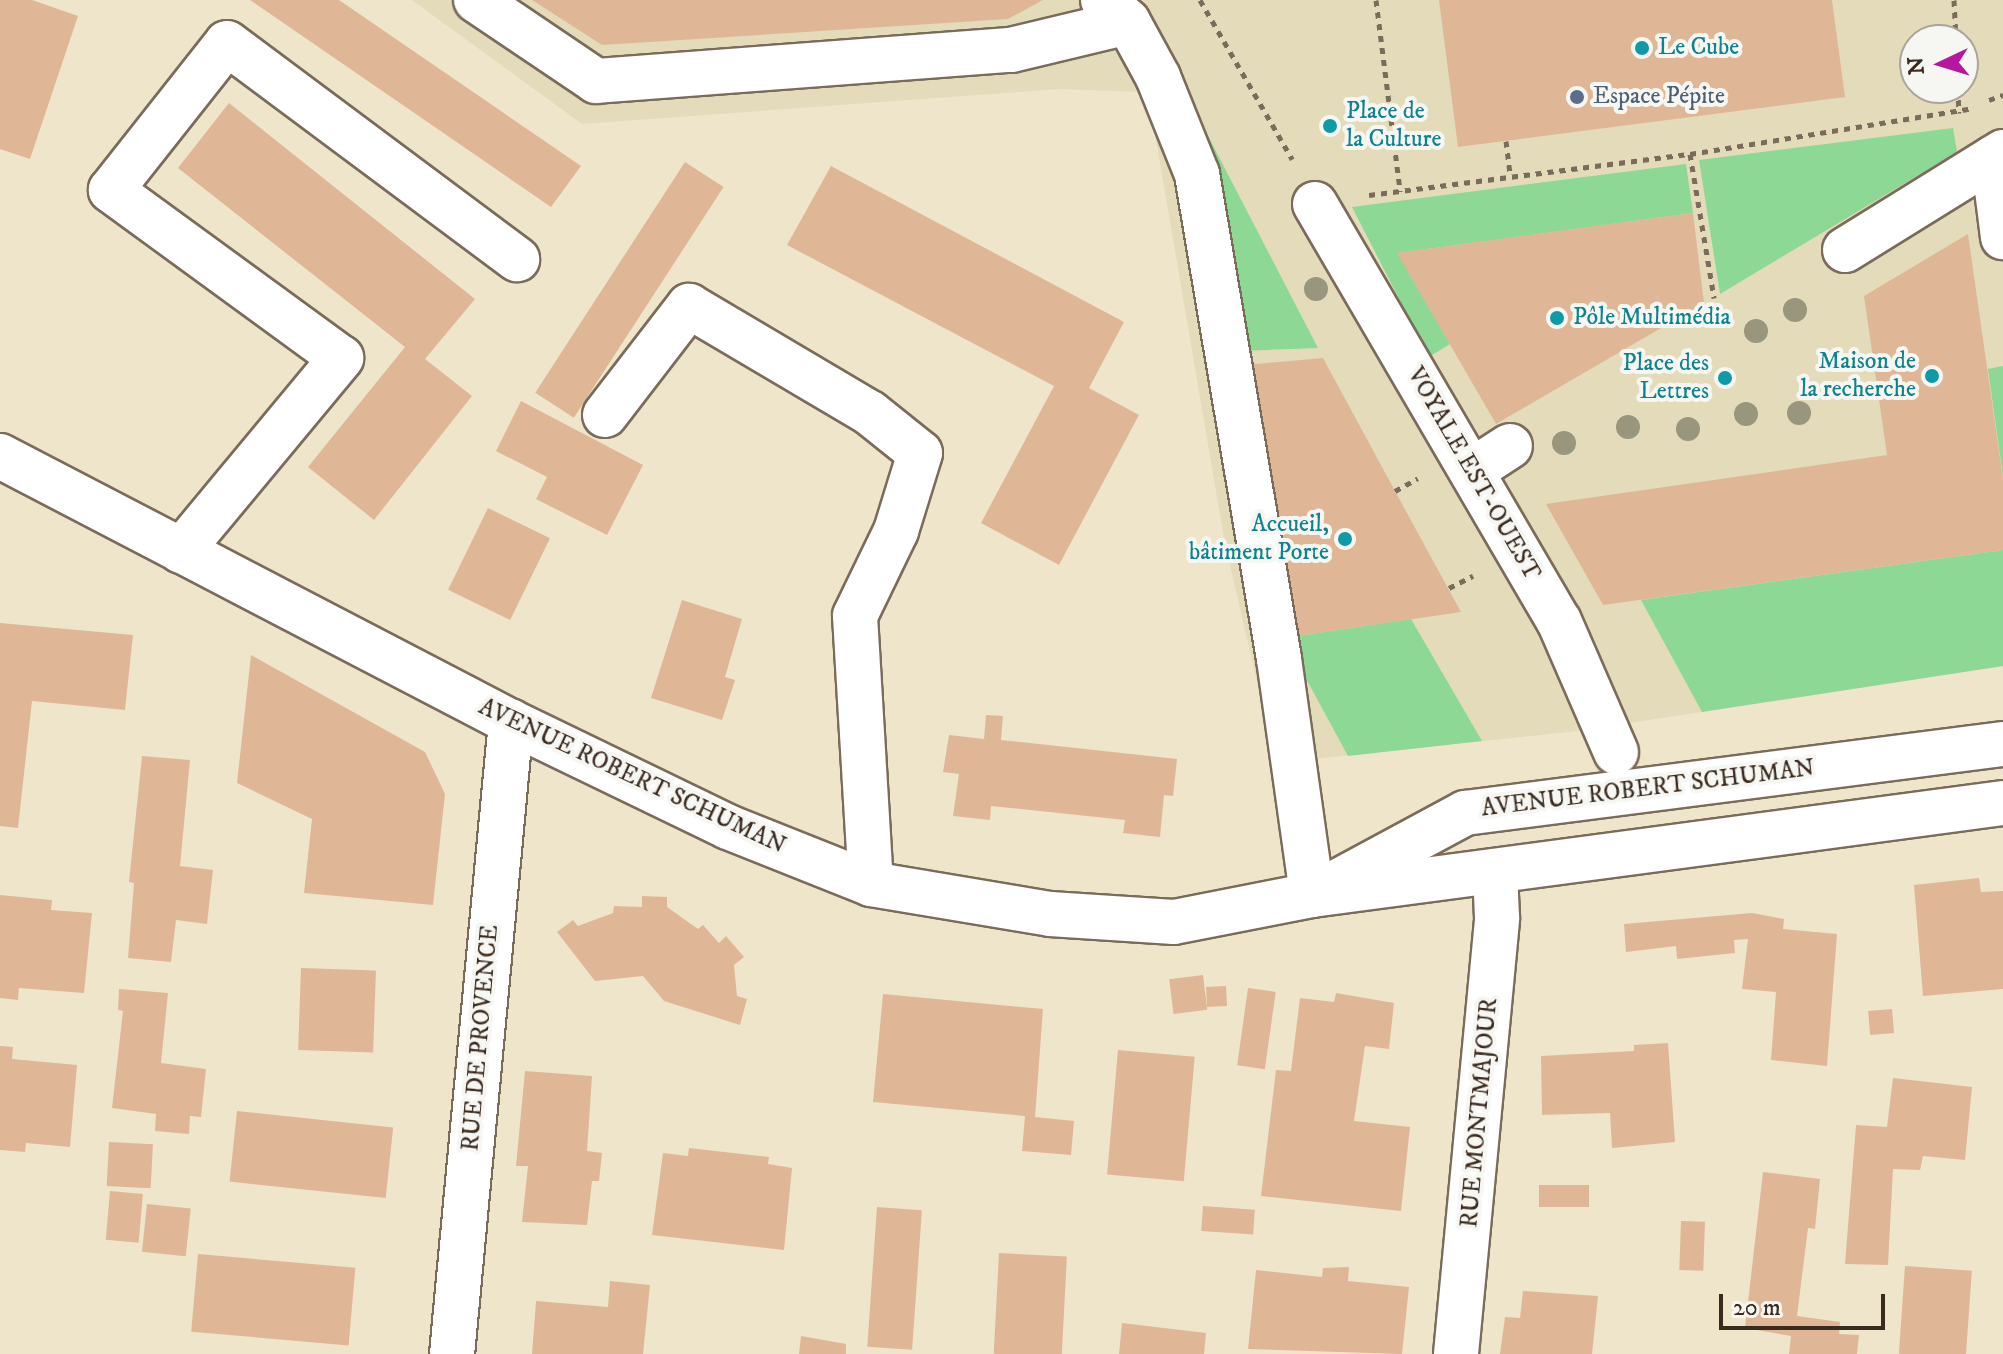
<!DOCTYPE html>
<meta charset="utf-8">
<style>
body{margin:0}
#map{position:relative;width:2003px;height:1354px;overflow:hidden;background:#efe5cb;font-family:"IM FELL DW Pica",serif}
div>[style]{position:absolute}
.built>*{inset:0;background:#e3dbba}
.green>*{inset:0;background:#8ed895}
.building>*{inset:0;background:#e0b796;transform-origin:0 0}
.path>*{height:5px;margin-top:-2.5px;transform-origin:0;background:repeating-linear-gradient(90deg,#7a6b5b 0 6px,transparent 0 12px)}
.roads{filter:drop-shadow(2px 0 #7a6b5b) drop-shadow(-2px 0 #7a6b5b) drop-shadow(0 2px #7a6b5b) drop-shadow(0 -2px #7a6b5b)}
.minor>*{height:44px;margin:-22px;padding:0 22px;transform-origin:22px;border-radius:22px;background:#fff}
.trees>*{width:24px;height:24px;margin:-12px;border-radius:50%;background:#98967c}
.dots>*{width:22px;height:22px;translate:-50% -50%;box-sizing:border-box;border:4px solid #f6f6f2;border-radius:50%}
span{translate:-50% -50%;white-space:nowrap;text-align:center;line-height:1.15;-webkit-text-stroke:8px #f6f6f2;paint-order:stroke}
.culture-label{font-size:24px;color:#0d838f}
.left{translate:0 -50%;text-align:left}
.right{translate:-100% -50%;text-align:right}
.service-label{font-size:24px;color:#4e5e75}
.street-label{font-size:24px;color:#3b2a1e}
.north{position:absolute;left:1899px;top:24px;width:80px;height:80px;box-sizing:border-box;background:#f6f6f2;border:2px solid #aba49d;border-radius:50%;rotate:266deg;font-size:22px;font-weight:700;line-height:32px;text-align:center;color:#3b2a1e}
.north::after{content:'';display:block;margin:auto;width:28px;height:36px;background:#b5179e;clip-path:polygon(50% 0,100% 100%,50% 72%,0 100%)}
.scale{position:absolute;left:1719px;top:1294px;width:166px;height:36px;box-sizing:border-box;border:4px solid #3b2a1e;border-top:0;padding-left:10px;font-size:24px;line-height:28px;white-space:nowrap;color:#3b2a1e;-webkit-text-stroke:6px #f6f6f2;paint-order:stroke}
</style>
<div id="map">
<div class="built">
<i style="clip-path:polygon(evenodd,412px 0,2003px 0,2003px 666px,1577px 731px,1276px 763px,1225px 544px,1151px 110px,1141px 92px,1059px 89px,582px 124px,412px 0,1915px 40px,1963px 40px,1963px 88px,1915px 88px,1915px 40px)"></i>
</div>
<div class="green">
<i style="clip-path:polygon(1192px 105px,1318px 348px,1241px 351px)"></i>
<i style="clip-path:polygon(1953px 128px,1957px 152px,1720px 294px,1699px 160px)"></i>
<i style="clip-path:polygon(1686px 164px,1693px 213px,1398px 253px,1450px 344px,1429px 357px,1352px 207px)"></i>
<i style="clip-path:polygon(2003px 366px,2003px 477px,1988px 369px)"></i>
<i style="clip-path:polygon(2003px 550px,2003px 666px,1702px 712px,1641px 600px)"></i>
<i style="clip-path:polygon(1411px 619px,1482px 741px,1348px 756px,1284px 638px)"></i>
</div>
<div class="building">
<i style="clip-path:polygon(0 0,32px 0,78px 16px,30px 159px,0 149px)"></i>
<i style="clip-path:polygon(250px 0,339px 0,581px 166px,551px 207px)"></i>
<i style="clip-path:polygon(532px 0,1043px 0,1008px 19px,602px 45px)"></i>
<i style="clip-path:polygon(1439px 0,1832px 0,1845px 97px,1458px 147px)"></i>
<i style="clip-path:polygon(229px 103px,475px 299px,425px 359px,472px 396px,374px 520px,308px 467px,405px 347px,178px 168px)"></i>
<i style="left:685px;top:162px;width:46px;height:275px;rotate:33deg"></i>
<i style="clip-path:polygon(831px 166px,1124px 322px,1089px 388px,1139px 415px,1059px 565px,981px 523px,1054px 386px,787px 245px)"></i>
<i style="clip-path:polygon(1693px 213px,1704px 303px,1496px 424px,1397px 253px)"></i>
<i style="clip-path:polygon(1968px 234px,2003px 479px,2003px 550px,1603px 605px,1546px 504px,1887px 455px,1864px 296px)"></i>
<i style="clip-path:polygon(1323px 358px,1395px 491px,1461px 612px,1284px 638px,1243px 365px)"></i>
<i style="clip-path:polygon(521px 401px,643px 465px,607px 535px,536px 499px,547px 477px,496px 451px)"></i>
<i style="left:488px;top:508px;width:69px;height:91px;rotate:26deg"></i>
<i style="clip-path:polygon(682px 600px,742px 619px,725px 677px,735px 680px,722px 720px,651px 698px)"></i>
<i style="clip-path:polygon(0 623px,133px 635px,125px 710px,32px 701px,18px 828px,0 826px)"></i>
<i style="clip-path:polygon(251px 655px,425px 752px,445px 794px,433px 905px,304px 893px,312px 819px,237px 783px)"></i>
<i style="clip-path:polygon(986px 715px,1003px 716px,1001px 740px,1177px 759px,1173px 796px,1164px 795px,1160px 837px,1123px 833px,1125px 820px,991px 806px,990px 820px,953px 816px,959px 774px,943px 772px,949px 735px,984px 739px)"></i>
<i style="clip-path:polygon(142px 756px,190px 760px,180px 866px,213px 870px,207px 924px,176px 920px,171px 962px,128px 958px,134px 883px,129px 882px)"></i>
<i style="clip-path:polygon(1979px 878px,1981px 892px,2003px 891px,2003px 989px,1923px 996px,1914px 885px)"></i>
<i style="clip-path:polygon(0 895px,52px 900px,51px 910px,92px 913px,84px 993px,19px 988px,18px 1000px,0 998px)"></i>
<i style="clip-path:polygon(642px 896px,667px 897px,667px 907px,698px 929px,703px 925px,719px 943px,726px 936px,744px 957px,734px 965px,737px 996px,747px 999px,740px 1025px,664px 1001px,643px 976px,595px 981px,557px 932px,573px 920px,578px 926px,613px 913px,614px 906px,642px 907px)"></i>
<i style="clip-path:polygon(1752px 913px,1784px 919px,1783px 929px,1837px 934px,1827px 1066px,1771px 1060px,1776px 992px,1742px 989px,1748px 939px,1734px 940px,1735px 953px,1677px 959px,1676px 946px,1626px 952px,1624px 924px)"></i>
<i style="left:301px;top:968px;width:75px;height:82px;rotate:2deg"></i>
<i style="left:1203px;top:975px;width:35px;height:34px;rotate:83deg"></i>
<i style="left:1226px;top:986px;width:20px;height:20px;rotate:87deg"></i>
<i style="left:1248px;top:988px;width:28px;height:78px;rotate:8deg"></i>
<i style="clip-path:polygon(119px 989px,168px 993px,161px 1063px,206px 1069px,201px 1117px,190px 1116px,189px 1134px,155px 1131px,156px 1114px,112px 1108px,123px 1011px,118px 1010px)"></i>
<i style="clip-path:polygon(1336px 993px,1394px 1003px,1389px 1049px,1365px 1046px,1354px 1121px,1410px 1127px,1401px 1211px,1261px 1196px,1276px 1070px,1291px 1071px,1300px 998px,1334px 1002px)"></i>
<i style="clip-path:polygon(883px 994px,1043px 1009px,1035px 1117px,1074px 1121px,1071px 1155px,1022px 1151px,1025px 1116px,873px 1102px)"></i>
<i style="left:1892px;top:1009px;width:24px;height:24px;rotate:85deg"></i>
<i style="clip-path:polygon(1668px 1043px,1675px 1142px,1612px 1148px,1610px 1113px,1542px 1115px,1541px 1056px,1634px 1051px,1634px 1045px)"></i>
<i style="clip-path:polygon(0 1046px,13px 1047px,12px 1059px,77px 1065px,70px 1147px,26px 1143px,25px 1152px,0 1150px)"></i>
<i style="left:1118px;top:1050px;width:77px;height:125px;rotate:5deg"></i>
<i style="clip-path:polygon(525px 1071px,592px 1076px,587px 1151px,602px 1153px,599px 1181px,592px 1181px,587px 1225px,522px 1222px,528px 1166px,516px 1166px)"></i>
<i style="clip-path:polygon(1893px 1078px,1972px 1087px,1965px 1160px,1923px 1156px,1920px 1170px,1893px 1169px,1888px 1265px,1845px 1264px,1856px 1125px,1887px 1127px)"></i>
<i style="left:237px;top:1111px;width:157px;height:71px;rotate:6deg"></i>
<i style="left:109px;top:1142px;width:44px;height:44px;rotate:3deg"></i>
<i style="clip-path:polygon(689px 1148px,769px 1157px,768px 1164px,792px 1168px,784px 1250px,652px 1235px,663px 1153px,688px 1156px)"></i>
<i style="clip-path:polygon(1763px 1172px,1820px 1179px,1815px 1229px,1808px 1228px,1797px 1316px,1840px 1322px,1839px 1334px,1859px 1335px,1857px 1354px,1789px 1354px,1791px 1336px,1745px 1328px)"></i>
<i style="left:1589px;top:1185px;width:22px;height:50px;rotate:90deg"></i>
<i style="left:110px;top:1191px;width:33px;height:49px;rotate:5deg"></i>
<i style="left:147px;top:1204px;width:44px;height:48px;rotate:6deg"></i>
<i style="left:1203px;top:1206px;width:52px;height:25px;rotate:4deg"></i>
<i style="left:877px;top:1207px;width:45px;height:140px;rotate:4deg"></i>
<i style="left:1681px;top:1221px;width:24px;height:49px;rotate:2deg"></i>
<i style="left:999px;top:1253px;width:68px;height:101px;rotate:3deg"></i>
<i style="left:198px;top:1254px;width:158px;height:78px;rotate:5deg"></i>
<i style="left:1905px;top:1266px;width:67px;height:88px;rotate:4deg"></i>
<i style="clip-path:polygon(1349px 1267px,1348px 1281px,1409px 1287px,1402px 1354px,1248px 1349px,1256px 1270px,1322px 1277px,1323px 1268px)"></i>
<i style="clip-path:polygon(610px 1281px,650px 1285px,643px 1354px,532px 1354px,536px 1301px,608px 1307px)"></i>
<i style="clip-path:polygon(1523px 1291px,1598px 1296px,1592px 1354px,1500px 1354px,1505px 1317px,1520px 1318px)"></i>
<i style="clip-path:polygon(1122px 1323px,1206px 1333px,1204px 1354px,1119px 1354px)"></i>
<i style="clip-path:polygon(801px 1336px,846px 1344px,846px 1354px,799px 1354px)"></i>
</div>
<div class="path">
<i style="left:1200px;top:0;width:184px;rotate:59.9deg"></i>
<i style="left:1376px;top:0;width:193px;rotate:82.8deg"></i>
<i style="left:1954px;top:0;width:40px;rotate:87.1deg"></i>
<i style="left:1958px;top:88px;width:25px;rotate:88deg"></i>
<i style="left:1989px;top:100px;width:15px;rotate:-20deg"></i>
<i style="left:1506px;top:141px;width:35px;rotate:83deg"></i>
<i style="left:1690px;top:154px;width:146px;rotate:80.5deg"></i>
<i style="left:1369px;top:195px;width:324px;rotate:-7.3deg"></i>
<i style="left:1690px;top:154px;width:283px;rotate:-9.2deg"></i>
<i style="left:1395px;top:491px;width:26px;rotate:-29deg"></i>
<i style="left:1449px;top:588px;width:27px;rotate:-27deg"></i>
</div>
<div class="roads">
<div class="minor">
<i style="left:476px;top:0;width:145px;rotate:34deg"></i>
<i style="left:596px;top:81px;width:416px;rotate:-4.3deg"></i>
<i style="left:1011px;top:50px;width:120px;rotate:-13.5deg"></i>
<i style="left:1103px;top:0;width:33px;rotate:41deg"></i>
<i style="left:1128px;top:22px;width:63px;rotate:61.4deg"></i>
<i style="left:1158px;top:77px;width:105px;rotate:68.1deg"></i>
<i style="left:1197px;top:174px;width:492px;rotate:80.4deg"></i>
<i style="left:1279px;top:659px;width:238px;rotate:82deg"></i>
<i style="left:1993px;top:158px;width:80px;rotate:82.8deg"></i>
<i style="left:1315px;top:204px;width:483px;rotate:59.7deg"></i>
<i style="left:1559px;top:621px;width:143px;rotate:66.5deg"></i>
<i style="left:1845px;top:250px;width:186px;rotate:-31.8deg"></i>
<i style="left:605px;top:415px;width:138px;rotate:-52.4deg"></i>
<i style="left:689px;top:306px;width:210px;rotate:30.6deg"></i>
<i style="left:870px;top:413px;width:64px;rotate:38.7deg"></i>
<i style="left:920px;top:453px;width:82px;rotate:107.1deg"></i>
<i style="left:896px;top:531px;width:94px;rotate:115.8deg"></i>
<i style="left:855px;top:616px;width:268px;rotate:86.6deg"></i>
<i style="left:0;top:456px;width:576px;rotate:27.5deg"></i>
<i style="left:511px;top:722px;width:241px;rotate:25.8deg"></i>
<i style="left:728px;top:827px;width:154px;rotate:21.7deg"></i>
<i style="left:871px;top:884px;width:181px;rotate:9.5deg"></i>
<i style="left:1050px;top:914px;width:124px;rotate:3.7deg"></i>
<i style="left:1174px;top:922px;width:141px;rotate:-11.1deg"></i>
<i style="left:1312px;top:895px;width:697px;rotate:-7.58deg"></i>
<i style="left:1473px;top:470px;width:44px;rotate:-33deg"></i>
<i style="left:181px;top:551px;width:251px;rotate:-50.3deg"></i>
<i style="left:341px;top:358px;width:285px;rotate:-143.9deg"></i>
<i style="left:111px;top:190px;width:187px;rotate:-51.7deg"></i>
<i style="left:227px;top:43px;width:362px;rotate:36.7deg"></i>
<i style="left:1335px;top:883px;width:148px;rotate:-28.3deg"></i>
<i style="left:1465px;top:813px;width:542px;rotate:-7.31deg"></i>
<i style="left:452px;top:1354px;width:635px;rotate:-84.67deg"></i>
<i style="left:1456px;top:1354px;width:438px;rotate:-84.6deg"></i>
<i style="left:1497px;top:918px;width:47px;rotate:-92.4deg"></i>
</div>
</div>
<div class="trees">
<i style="left:1316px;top:289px"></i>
<i style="left:1795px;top:310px"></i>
<i style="left:1756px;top:331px"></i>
<i style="left:1799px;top:413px"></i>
<i style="left:1746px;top:414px"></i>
<i style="left:1628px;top:427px"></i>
<i style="left:1688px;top:429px"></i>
<i style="left:1564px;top:443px"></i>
</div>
<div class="dots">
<i style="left:1642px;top:48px;background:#0f9aa8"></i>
<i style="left:1577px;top:97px;background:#5c6f8a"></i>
<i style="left:1330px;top:126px;background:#0f9aa8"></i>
<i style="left:1557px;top:318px;background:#0f9aa8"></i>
<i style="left:1932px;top:376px;background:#0f9aa8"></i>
<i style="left:1725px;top:378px;background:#0f9aa8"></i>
<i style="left:1345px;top:539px;background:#0f9aa8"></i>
</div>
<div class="culture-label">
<span class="left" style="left:1658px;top:48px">Le Cube</span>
<span class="left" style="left:1346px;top:126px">Place de<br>la Culture</span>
<span class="left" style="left:1573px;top:318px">Pôle Multimédia</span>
<span class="right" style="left:1916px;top:376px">Maison de<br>la recherche</span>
<span class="right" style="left:1709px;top:378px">Place des<br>Lettres</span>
<span class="right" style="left:1329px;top:539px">Accueil,<br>bâtiment Porte</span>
</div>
<div class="service-label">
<span class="left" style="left:1593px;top:97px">Espace Pépite</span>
</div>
<div class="street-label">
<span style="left:1473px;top:474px;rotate:60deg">VOYALE EST-OUEST</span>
<span style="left:632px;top:777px;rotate:25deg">AVENUE ROBERT SCHUMAN</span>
<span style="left:1648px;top:789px;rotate:-7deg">AVENUE ROBERT SCHUMAN</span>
<span style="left:481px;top:1038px;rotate:-85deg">RUE DE PROVENCE</span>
<span style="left:1480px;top:1113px;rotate:-85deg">RUE MONTMAJOUR</span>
</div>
<div class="north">N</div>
<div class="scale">20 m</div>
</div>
